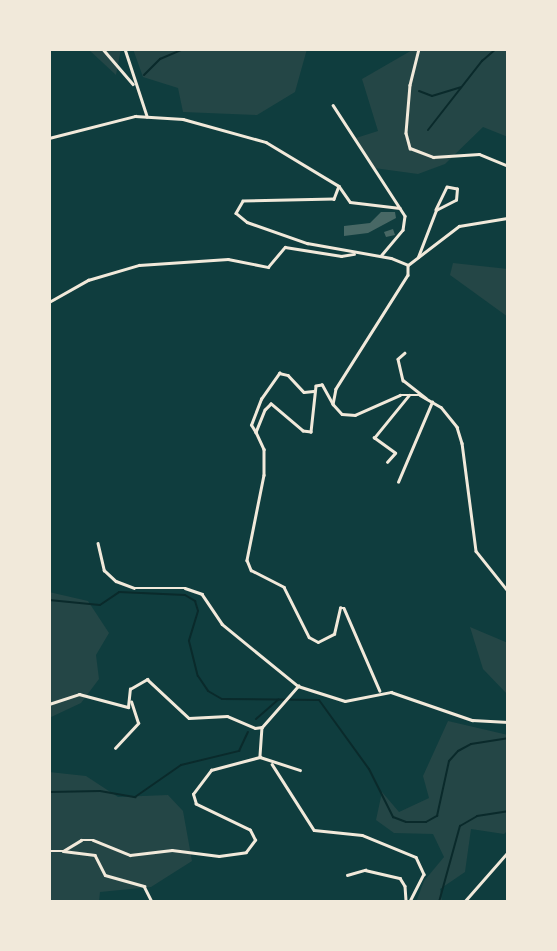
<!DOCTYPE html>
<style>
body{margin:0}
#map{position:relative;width:557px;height:951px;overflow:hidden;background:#0f3d3e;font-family:Overpass,sans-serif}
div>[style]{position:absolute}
.green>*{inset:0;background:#244646}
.stream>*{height:2px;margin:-1px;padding:0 1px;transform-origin:1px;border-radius:1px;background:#0a2a2b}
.building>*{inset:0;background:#486865}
.minor>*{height:2.5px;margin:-1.25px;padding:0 1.25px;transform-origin:1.25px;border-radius:1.25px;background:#f1e9da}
.tertiary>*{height:2.5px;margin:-1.25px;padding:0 1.25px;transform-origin:1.25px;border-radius:1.25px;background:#f1e9da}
span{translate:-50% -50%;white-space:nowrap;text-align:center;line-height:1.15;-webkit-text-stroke:6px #f1e9da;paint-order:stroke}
.frame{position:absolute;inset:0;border:51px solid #f1e9da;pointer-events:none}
</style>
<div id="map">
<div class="green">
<i style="clip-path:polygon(88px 49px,121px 49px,116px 75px)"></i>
<i style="clip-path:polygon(133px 49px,307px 49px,295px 92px,257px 115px,183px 112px,178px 88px,143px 77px)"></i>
<i style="clip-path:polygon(414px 49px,508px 49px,508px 137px,483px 127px,445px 164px,418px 174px,374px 168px,356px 138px,378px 131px,362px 79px)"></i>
<i style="clip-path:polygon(453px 263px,508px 269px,508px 317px,450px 275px)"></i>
<i style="clip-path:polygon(49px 592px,88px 601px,109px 633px,96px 655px,99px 679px,81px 703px,49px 718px)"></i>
<i style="clip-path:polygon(470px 627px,508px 643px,508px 695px,483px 669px)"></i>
<i style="clip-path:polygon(448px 721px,508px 735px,508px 830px,504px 834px,471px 829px,465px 872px,440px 889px,442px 902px,416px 902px,424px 881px,444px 857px,433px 834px,394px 833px,376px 820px,382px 792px,399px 812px,429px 798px,423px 776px)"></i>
<i style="clip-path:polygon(49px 772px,86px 776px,118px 797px,168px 795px,183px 811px,192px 861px,151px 887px,100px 892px,99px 902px,49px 902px)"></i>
</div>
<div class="stream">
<i style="left:144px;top:75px;width:23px;rotate:-45deg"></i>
<i style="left:160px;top:59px;width:26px;rotate:-23deg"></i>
<i style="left:419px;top:91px;width:14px;rotate:21deg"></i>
<i style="left:432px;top:96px;width:30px;rotate:-17deg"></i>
<i style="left:428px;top:130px;width:88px;rotate:-52deg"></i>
<i style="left:482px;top:61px;width:18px;rotate:-41deg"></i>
<i style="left:49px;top:600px;width:51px;rotate:5.6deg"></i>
<i style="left:100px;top:605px;width:23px;rotate:-34deg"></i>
<i style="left:119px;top:592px;width:66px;rotate:2.6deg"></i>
<i style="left:185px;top:595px;width:12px;rotate:31deg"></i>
<i style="left:195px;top:601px;width:10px;rotate:73deg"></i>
<i style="left:198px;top:611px;width:31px;rotate:107deg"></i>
<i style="left:189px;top:641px;width:36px;rotate:76deg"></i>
<i style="left:198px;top:676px;width:18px;rotate:56deg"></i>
<i style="left:208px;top:691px;width:16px;rotate:30deg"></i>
<i style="left:222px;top:699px;width:97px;rotate:0.6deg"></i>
<i style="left:319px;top:700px;width:85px;rotate:54.1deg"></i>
<i style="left:369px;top:769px;width:54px;rotate:63.4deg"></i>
<i style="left:393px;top:817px;width:14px;rotate:21deg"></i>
<i style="left:406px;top:822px;width:20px"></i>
<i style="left:426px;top:822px;width:13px;rotate:-29deg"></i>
<i style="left:437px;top:816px;width:56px;rotate:-77.7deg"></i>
<i style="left:449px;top:761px;width:13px;rotate:-48deg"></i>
<i style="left:458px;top:751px;width:15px;rotate:-28deg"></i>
<i style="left:471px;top:744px;width:37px;rotate:-9deg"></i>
<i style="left:256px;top:719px;width:30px;rotate:-41deg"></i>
<i style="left:49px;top:792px;width:51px;rotate:-1.1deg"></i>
<i style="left:100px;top:791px;width:36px;rotate:10deg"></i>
<i style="left:135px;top:797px;width:56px;rotate:-34.8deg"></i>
<i style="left:181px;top:765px;width:60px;rotate:-13.6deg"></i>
<i style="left:239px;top:751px;width:21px;rotate:-65deg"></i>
<i style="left:439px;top:902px;width:79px;rotate:-74.6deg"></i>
<i style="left:460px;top:826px;width:20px;rotate:-30deg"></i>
<i style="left:477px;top:816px;width:31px;rotate:-9deg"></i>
</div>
<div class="building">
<i style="clip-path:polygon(381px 212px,395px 212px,396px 218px,368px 233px,344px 236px,344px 226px,370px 223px)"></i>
<i style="clip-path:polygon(393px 229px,395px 235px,386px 237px,384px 232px)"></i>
</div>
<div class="minor">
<i style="left:103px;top:49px;width:46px;rotate:49.4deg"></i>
<i style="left:125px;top:49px;width:71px;rotate:71.8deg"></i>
<i style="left:419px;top:49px;width:37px;rotate:104deg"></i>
<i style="left:410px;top:85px;width:48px;rotate:94.8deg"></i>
<i style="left:406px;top:133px;width:16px;rotate:75deg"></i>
<i style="left:410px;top:148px;width:25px;rotate:21deg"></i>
<i style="left:433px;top:157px;width:46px;rotate:-3.7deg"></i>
<i style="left:479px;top:154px;width:31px;rotate:22deg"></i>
<i style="left:333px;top:105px;width:132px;rotate:57deg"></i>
<i style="left:405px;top:216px;width:14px;rotate:98deg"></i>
<i style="left:403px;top:230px;width:34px;rotate:130deg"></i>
<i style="left:339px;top:186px;width:19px;rotate:55deg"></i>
<i style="left:350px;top:202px;width:50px;rotate:6.8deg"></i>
<i style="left:418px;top:257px;width:50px;rotate:-69deg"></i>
<i style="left:436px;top:210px;width:22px;rotate:-27deg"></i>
<i style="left:456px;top:200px;width:11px;rotate:-85deg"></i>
<i style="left:457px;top:189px;width:10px;rotate:-169deg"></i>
<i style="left:447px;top:187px;width:25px;rotate:116deg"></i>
<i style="left:408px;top:265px;width:64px;rotate:-37.4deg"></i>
<i style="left:459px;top:226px;width:50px;rotate:-9.3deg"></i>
<i style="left:49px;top:302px;width:45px;rotate:-29.4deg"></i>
<i style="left:88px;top:280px;width:53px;rotate:-16.4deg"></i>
<i style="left:139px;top:265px;width:89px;rotate:-3.9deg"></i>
<i style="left:228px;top:259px;width:41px;rotate:11.3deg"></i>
<i style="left:268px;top:267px;width:26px;rotate:-50deg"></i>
<i style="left:285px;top:247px;width:57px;rotate:9.1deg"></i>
<i style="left:341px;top:256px;width:13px;rotate:-9deg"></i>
<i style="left:405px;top:353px;width:9px;rotate:139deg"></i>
<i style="left:398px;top:359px;width:22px;rotate:77deg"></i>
<i style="left:403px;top:380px;width:29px;rotate:38deg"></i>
<i style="left:333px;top:405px;width:23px;rotate:-119deg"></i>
<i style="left:322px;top:385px;width:6px;rotate:171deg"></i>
<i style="left:316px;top:386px;width:46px;rotate:96.2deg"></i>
<i style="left:311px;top:432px;width:8px;rotate:-173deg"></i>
<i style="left:303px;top:431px;width:42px;rotate:-139.8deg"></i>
<i style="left:271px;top:404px;width:8px;rotate:135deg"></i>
<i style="left:265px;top:410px;width:24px;rotate:112deg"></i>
<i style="left:256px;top:432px;width:19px;rotate:65deg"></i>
<i style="left:264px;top:449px;width:26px;rotate:90deg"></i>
<i style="left:264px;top:475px;width:87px;rotate:101.3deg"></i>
<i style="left:247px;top:560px;width:11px;rotate:68deg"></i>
<i style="left:251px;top:570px;width:37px;rotate:27deg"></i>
<i style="left:284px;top:587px;width:56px;rotate:63.4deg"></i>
<i style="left:309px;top:637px;width:10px;rotate:29deg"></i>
<i style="left:318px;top:642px;width:18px;rotate:-27deg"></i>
<i style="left:334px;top:634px;width:27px;rotate:-77deg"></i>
<i style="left:340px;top:608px;width:4px"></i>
<i style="left:344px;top:608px;width:90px;rotate:66.6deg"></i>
<i style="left:256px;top:433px;width:9px;rotate:-122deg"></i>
<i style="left:251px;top:425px;width:28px;rotate:-69deg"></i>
<i style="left:261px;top:399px;width:32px;rotate:-55deg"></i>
<i style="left:279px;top:373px;width:9px;rotate:13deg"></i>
<i style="left:288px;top:375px;width:23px;rotate:47deg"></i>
<i style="left:304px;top:392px;width:9px;rotate:-6deg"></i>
<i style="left:387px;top:462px;width:12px;rotate:-48deg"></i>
<i style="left:395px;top:453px;width:26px;rotate:-144deg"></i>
<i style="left:374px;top:438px;width:55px;rotate:-50.9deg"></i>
<i style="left:398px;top:482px;width:87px;rotate:-67deg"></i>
<i style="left:98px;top:543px;width:28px;rotate:77deg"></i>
<i style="left:104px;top:570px;width:16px;rotate:43deg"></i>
<i style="left:116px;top:581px;width:19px;rotate:21deg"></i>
<i style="left:134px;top:588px;width:51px"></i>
<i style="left:185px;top:588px;width:18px;rotate:19deg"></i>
<i style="left:202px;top:594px;width:36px;rotate:56deg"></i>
<i style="left:222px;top:624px;width:98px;rotate:39.2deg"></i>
<i style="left:49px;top:704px;width:32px;rotate:-18deg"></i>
<i style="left:79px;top:694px;width:51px;rotate:14.9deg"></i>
<i style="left:128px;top:707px;width:18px;rotate:-84deg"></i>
<i style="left:130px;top:689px;width:20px;rotate:-30deg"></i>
<i style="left:147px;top:679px;width:57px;rotate:42.9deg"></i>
<i style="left:189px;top:718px;width:38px;rotate:-3deg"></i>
<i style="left:227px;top:716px;width:30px;rotate:23deg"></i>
<i style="left:255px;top:728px;width:7px;rotate:-8deg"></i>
<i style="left:262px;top:727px;width:55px;rotate:-48.7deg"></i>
<i style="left:298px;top:686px;width:49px;rotate:17.7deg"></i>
<i style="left:345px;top:701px;width:47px;rotate:-11.1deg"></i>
<i style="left:391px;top:692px;width:86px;rotate:19.1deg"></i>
<i style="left:472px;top:720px;width:36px;rotate:3deg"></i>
<i style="left:262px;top:727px;width:30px;rotate:94deg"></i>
<i style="left:260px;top:757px;width:42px;rotate:18deg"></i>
<i style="left:115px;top:748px;width:34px;rotate:-47deg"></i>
<i style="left:138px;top:723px;width:22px;rotate:-108deg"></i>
<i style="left:272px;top:764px;width:78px;rotate:57.5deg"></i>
<i style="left:314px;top:830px;width:48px;rotate:5.9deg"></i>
<i style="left:362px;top:835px;width:58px;rotate:22.2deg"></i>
<i style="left:416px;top:857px;width:19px;rotate:65deg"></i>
<i style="left:424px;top:874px;width:31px;rotate:117deg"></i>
<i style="left:49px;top:851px;width:14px"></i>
<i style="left:63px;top:851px;width:21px;rotate:-31deg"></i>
<i style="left:81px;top:840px;width:12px"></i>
<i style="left:93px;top:840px;width:40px;rotate:22deg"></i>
<i style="left:130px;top:855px;width:42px;rotate:-6.8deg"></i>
<i style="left:172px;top:850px;width:47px;rotate:7.3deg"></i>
<i style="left:219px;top:856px;width:27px;rotate:-8deg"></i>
<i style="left:246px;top:852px;width:15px;rotate:-53deg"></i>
<i style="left:255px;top:840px;width:11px;rotate:-117deg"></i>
<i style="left:250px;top:830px;width:60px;rotate:-154.3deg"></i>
<i style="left:196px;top:804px;width:10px;rotate:-107deg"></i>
<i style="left:193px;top:794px;width:30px;rotate:-53deg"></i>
<i style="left:211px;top:770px;width:51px;rotate:-14.9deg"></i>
<i style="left:63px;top:851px;width:32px;rotate:7deg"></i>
<i style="left:95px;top:855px;width:22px;rotate:63deg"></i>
<i style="left:105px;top:875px;width:41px;rotate:15.8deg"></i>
<i style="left:144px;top:886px;width:18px;rotate:63deg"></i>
<i style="left:347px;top:875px;width:19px;rotate:-16deg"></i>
<i style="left:365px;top:870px;width:36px;rotate:13deg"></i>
<i style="left:400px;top:878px;width:9px;rotate:58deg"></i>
<i style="left:405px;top:886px;width:16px;rotate:86deg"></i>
<i style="left:464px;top:902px;width:67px;rotate:-48.7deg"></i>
</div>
<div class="tertiary">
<i style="left:49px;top:138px;width:89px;rotate:-14.3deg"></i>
<i style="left:135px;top:116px;width:48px;rotate:3.6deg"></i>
<i style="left:183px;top:119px;width:86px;rotate:15.5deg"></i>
<i style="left:266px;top:142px;width:85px;rotate:31.1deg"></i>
<i style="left:339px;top:186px;width:14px;rotate:111deg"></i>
<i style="left:334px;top:199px;width:91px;rotate:178.7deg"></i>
<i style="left:243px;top:201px;width:14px;rotate:120deg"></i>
<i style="left:236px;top:213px;width:14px;rotate:39deg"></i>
<i style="left:247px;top:222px;width:64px;rotate:19.3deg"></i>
<i style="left:307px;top:243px;width:85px;rotate:10.1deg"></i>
<i style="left:391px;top:258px;width:18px;rotate:22deg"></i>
<i style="left:408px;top:265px;width:10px;rotate:90deg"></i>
<i style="left:408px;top:275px;width:135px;rotate:122.3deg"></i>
<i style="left:336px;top:389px;width:15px;rotate:101deg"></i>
<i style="left:333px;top:404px;width:13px;rotate:48deg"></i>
<i style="left:342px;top:414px;width:13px;rotate:4deg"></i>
<i style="left:355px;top:415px;width:49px;rotate:-24deg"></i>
<i style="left:400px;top:395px;width:20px"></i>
<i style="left:420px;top:395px;width:24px;rotate:30deg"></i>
<i style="left:441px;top:407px;width:26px;rotate:51deg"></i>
<i style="left:457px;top:427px;width:17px;rotate:73deg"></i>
<i style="left:462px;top:443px;width:109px;rotate:82.6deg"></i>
<i style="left:476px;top:551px;width:51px;rotate:51.3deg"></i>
</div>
<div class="frame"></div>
</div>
